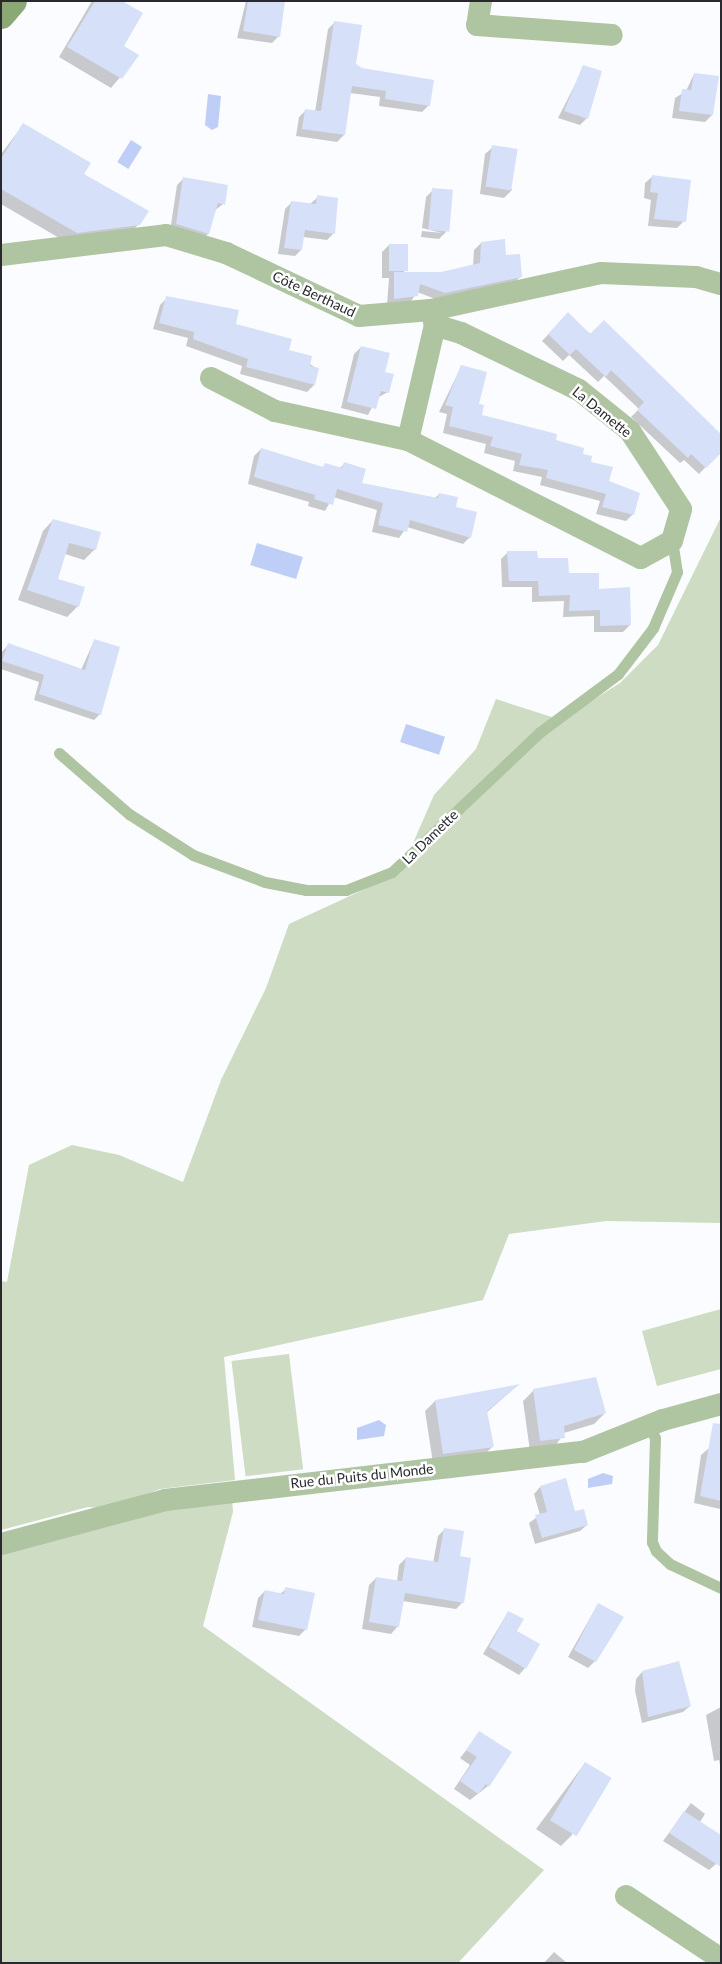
<!DOCTYPE html>
<meta charset="utf-8">
<style>
body{margin:0}
#map{position:relative;width:722px;height:1964px;overflow:hidden;background:#fafcff;font-family:Lato,sans-serif}
div>[style]{position:absolute}
.green>*{inset:0;background:#cddcc2;transform-origin:0 0}
.water>*{inset:0;background:#bfcef7;transform-origin:0 0}
.shadow>*{inset:0;background:#0003}
.building>*{inset:0;background:#d6e0f9;transform-origin:0 0}
.lane>*{height:11px;margin:-5.5px;padding:0 5.5px;transform-origin:5.5px;border-radius:5.5px;background:#afc4a1}
.street>*{height:22px;margin:-11px;padding:0 11px;transform-origin:11px;border-radius:11px;background:#afc4a1}
.secondary>*{height:28px;margin:-14px;padding:0 14px;transform-origin:14px;border-radius:14px;background:#8aa974}
span{translate:-50% -50%;white-space:nowrap;text-align:center;line-height:1.15;-webkit-text-stroke:5px #fff;paint-order:stroke}
.street-label{font-size:14px;color:#282a30}
.frame{position:absolute;inset:0;border:2px solid #282a30;pointer-events:none}
</style>
<div id="map">
<div class="green">
<i style="clip-path:polygon(721px 517px,721px 1223px,606px 1221px,509px 1234px,483px 1300px,224px 1357px,235px 1480px,160px 1489px,109px 1509px,88px 1507px,1px 1530px,1px 1281px,7px 1282px,29px 1165px,72px 1145px,119px 1155px,183px 1182px,221px 1080px,266px 988px,289px 924px,400px 873px,434px 795px,476px 749px,496px 699px,561px 720px,620px 683px,658px 645px)"></i>
<i style="clip-path:polygon(721px 1309px,721px 1369px,657px 1386px,642px 1331px)"></i>
<i style="left:289px;top:1354px;width:116px;height:58px;rotate:83deg"></i>
<i style="clip-path:polygon(232px 1499px,233px 1512px,203px 1626px,544px 1870px,458px 1963px,1px 1963px,1px 1553px,165px 1506px)"></i>
</div>
<div class="water">
<i style="clip-path:polygon(208px 94px,221px 96px,218px 127px,212px 130px,205px 125px)"></i>
<i style="left:131px;top:140px;width:13px;height:26px;rotate:32deg"></i>
<i style="left:257px;top:543px;width:48px;height:23px;rotate:17deg"></i>
<i style="left:406px;top:724px;width:41px;height:19px;rotate:18deg"></i>
<i style="clip-path:polygon(379px 1420px,386px 1425px,384px 1436px,357px 1440px,357px 1428px)"></i>
<i style="clip-path:polygon(603px 1473px,613px 1476px,612px 1484px,588px 1488px,588px 1479px)"></i>
</div>
<div class="shadow">
<i style="clip-path:polygon(92px 1px,120px 1px,122px 46px,138px 56px,111px 88px,59px 57px)"></i>
<i style="clip-path:polygon(246px 1px,275px 1px,279px 36px,272px 43px,237px 38px)"></i>
<i style="clip-path:polygon(335px 22px,354px 65px,429px 105px,422px 112px,379px 106px,380px 97px,350px 93px,344px 135px,337px 142px,296px 136px,299px 117px,306px 110px,315px 112px,328px 29px)"></i>
<i style="clip-path:polygon(584px 67px,587px 118px,580px 125px,558px 118px)"></i>
<i style="clip-path:polygon(694px 74px,712px 115px,705px 122px,672px 118px,675px 98px,686px 91px)"></i>
<i style="clip-path:polygon(23px 125px,82px 175px,139px 224px,129px 234px,66px 242px,1px 204px,1px 154px)"></i>
<i style="clip-path:polygon(493px 147px,512px 190px,504px 198px,480px 194px,485px 154px)"></i>
<i style="clip-path:polygon(653px 176px,684px 221px,677px 228px,648px 226px,651px 200px,644px 198px,645px 183px)"></i>
<i style="clip-path:polygon(184px 178px,223px 204px,214px 211px,208px 234px,201px 241px,170px 231px,177px 185px)"></i>
<i style="clip-path:polygon(433px 190px,446px 232px,439px 239px,421px 237px,422px 231px,442px 233px,422px 228px,426px 197px)"></i>
<i style="clip-path:polygon(318px 197px,334px 233px,327px 240px,303px 237px,301px 250px,295px 256px,278px 254px,285px 209px,292px 202px,310px 204px)"></i>
<i style="clip-path:polygon(481px 243px,505px 256px,521px 276px,514px 283px,438px 300px,417px 292px,410px 303px,387px 305px,389px 278px,382px 278px,382px 252px,389px 245px,405px 273px,441px 273px,473px 266px,474px 250px)"></i>
<i style="clip-path:polygon(167px 298px,288px 351px,318px 369px,314px 385px,307px 392px,240px 374px,242px 366px,186px 346px,188px 338px,153px 329px,160px 305px)"></i>
<i style="clip-path:polygon(568px 314px,721px 451px,699px 474px,684px 460px,680px 463px,631px 417px,639px 409px,604px 376px,598px 382px,569px 355px,563px 361px,542px 341px)"></i>
<i style="clip-path:polygon(361px 347px,384px 373px,388px 392px,377px 398px,368px 415px,341px 408px,354px 354px)"></i>
<i style="clip-path:polygon(461px 367px,480px 416px,554px 441px,581px 455px,633px 514px,626px 521px,596px 514px,600px 501px,540px 485px,542px 477px,513px 471px,515px 461px,484px 453px,486px 444px,443px 433px,447px 414px,439px 412px)"></i>
<i style="clip-path:polygon(261px 449px,322px 468px,325px 465px,339px 469px,344px 464px,361px 484px,434px 499px,439px 494px,470px 537px,463px 544px,407px 527px,399px 538px,372px 532px,377px 510px,333px 497px,325px 511px,308px 506px,309px 502px,248px 484px,254px 456px)"></i>
<i style="clip-path:polygon(53px 520px,95px 549px,84px 560px,65px 554px,57px 580px,78px 606px,67px 617px,18px 600px,43px 531px)"></i>
<i style="clip-path:polygon(508px 552px,567px 574px,630px 625px,623px 632px,594px 632px,594px 616px,563px 617px,564px 601px,532px 602px,532px 587px,502px 587px,501px 559px)"></i>
<i style="clip-path:polygon(94px 641px,100px 714px,94px 720px,34px 700px,39px 682px,1px 669px,1px 653px,8px 645px,81px 670px)"></i>
<i style="clip-path:polygon(517px 1386px,486px 1413px,492px 1447px,482px 1457px,433px 1463px,425px 1411px,435px 1401px)"></i>
<i style="clip-path:polygon(534px 1390px,605px 1413px,594px 1424px,564px 1433px,554px 1448px,530px 1451px,523px 1401px)"></i>
<i style="clip-path:polygon(708px 1449px,721px 1451px,720px 1509px,694px 1503px,701px 1455px)"></i>
<i style="clip-path:polygon(540px 1487px,575px 1513px,587px 1525px,580px 1531px,535px 1544px,529px 1523px,540px 1515px,534px 1494px)"></i>
<i style="clip-path:polygon(445px 1529px,458px 1557px,463px 1602px,456px 1609px,402px 1601px,398px 1626px,391px 1634px,362px 1629px,369px 1585px,376px 1578px,397px 1581px,399px 1565px,406px 1558px,433px 1563px,438px 1536px)"></i>
<i style="clip-path:polygon(286px 1589px,306px 1629px,299px 1636px,252px 1627px,258px 1598px,265px 1591px,280px 1594px)"></i>
<i style="clip-path:polygon(598px 1604px,595px 1661px,588px 1668px,568px 1657px)"></i>
<i style="clip-path:polygon(508px 1612px,525px 1668px,519px 1675px,483px 1654px)"></i>
<i style="clip-path:polygon(642px 1672px,690px 1706px,683px 1712px,642px 1723px,635px 1691px,636px 1679px)"></i>
<i style="clip-path:polygon(721px 1707px,721px 1770px,719px 1760px,714px 1761px,706px 1715px)"></i>
<i style="clip-path:polygon(480px 1733px,488px 1786px,470px 1800px,454px 1789px,470px 1765px,460px 1758px)"></i>
<i style="clip-path:polygon(585px 1763px,572px 1835px,561px 1846px,536px 1829px)"></i>
<i style="clip-path:polygon(691px 1803px,705px 1814px,700px 1822px,716px 1864px,709px 1870px,663px 1841px)"></i>
<i style="clip-path:polygon(554px 1952px,567px 1963px,544px 1963px)"></i>
</div>
<div class="building">
<i style="clip-path:polygon(95px 1px,122px 1px,143px 13px,124px 46px,139px 55px,122px 79px,67px 47px)"></i>
<i style="clip-path:polygon(248px 1px,285px 1px,280px 37px,243px 31px)"></i>
<i style="clip-path:polygon(334px 21px,362px 25px,356px 64px,362px 68px,434px 80px,430px 106px,385px 99px,386px 91px,352px 86px,345px 135px,302px 129px,305px 109px,321px 111px)"></i>
<i style="clip-path:polygon(583px 65px,602px 71px,588px 119px,564px 111px)"></i>
<i style="clip-path:polygon(694px 73px,719px 76px,713px 115px,679px 111px,682px 89px,691px 90px)"></i>
<i style="clip-path:polygon(23px 123px,91px 163px,84px 174px,149px 211px,140px 225px,77px 233px,1px 189px,1px 159px)"></i>
<i style="left:492px;top:145px;width:26px;height:42px;rotate:9deg"></i>
<i style="clip-path:polygon(652px 175px,691px 180px,686px 222px,654px 219px,658px 193px,650px 192px)"></i>
<i style="clip-path:polygon(183px 177px,228px 185px,225px 205px,218px 203px,209px 234px,176px 224px)"></i>
<i style="left:432px;top:188px;width:21px;height:42px;rotate:5deg"></i>
<i style="clip-path:polygon(317px 195px,338px 198px,335px 234px,305px 230px,302px 250px,284px 248px,291px 201px,316px 204px)"></i>
<i style="clip-path:polygon(505px 239px,506px 255px,520px 254px,522px 277px,445px 293px,420px 284px,418px 296px,394px 299px,394px 272px,441px 272px,480px 263px,481px 242px)"></i>
<i style="left:389px;top:244px;width:19px;height:27px"></i>
<i style="clip-path:polygon(166px 296px,239px 310px,236px 324px,292px 339px,289px 350px,312px 356px,310px 366px,319px 368px,315px 385px,246px 367px,248px 359px,193px 339px,194px 332px,159px 323px)"></i>
<i style="clip-path:polygon(568px 312px,590px 334px,604px 320px,721px 434px,721px 453px,706px 468px,691px 454px,688px 458px,637px 410px,644px 402px,611px 370px,606px 377px,576px 349px,570px 355px,548px 334px)"></i>
<i style="clip-path:polygon(361px 346px,390px 353px,385px 372px,394px 374px,391px 385px,389px 393px,381px 391px,376px 409px,347px 402px)"></i>
<i style="clip-path:polygon(461px 365px,487px 372px,479px 404px,484px 405px,482px 415px,557px 434px,556px 440px,584px 448px,583px 454px,592px 456px,591px 462px,613px 467px,609px 481px,640px 493px,634px 515px,602px 507px,606px 494px,546px 478px,548px 470px,519px 465px,522px 454px,490px 446px,493px 437px,449px 426px,453px 407px,445px 405px)"></i>
<i style="clip-path:polygon(261px 448px,323px 467px,325px 463px,342px 468px,344px 462px,366px 469px,362px 483px,438px 498px,439px 493px,458px 497px,456px 507px,477px 512px,471px 538px,410px 520px,407px 532px,378px 525px,383px 503px,337px 489px,333px 505px,314px 499px,315px 495px,254px 477px)"></i>
<i style="clip-path:polygon(53px 519px,101px 532px,96px 550px,69px 543px,58px 579px,85px 587px,79px 607px,27px 590px)"></i>
<i style="clip-path:polygon(507px 551px,537px 551px,538px 558px,568px 558px,569px 573px,599px 573px,599px 589px,630px 587px,631px 625px,600px 626px,600px 610px,569px 611px,570px 595px,539px 596px,538px 581px,509px 581px)"></i>
<i style="clip-path:polygon(94px 639px,120px 647px,101px 715px,39px 694px,44px 675px,2px 661px,8px 643px,85px 670px)"></i>
<i style="clip-path:polygon(596px 1377px,606px 1413px,564px 1426px,565px 1438px,540px 1441px,533px 1389px)"></i>
<i style="clip-path:polygon(520px 1384px,487px 1411px,494px 1447px,443px 1454px,435px 1400px)"></i>
<i style="clip-path:polygon(713px 1423px,721px 1424px,721px 1501px,700px 1496px)"></i>
<i style="clip-path:polygon(566px 1478px,575px 1511px,584px 1509px,588px 1525px,542px 1538px,535px 1515px,547px 1512px,540px 1486px)"></i>
<i style="clip-path:polygon(444px 1528px,464px 1531px,460px 1556px,471px 1558px,464px 1603px,405px 1593px,399px 1627px,369px 1622px,376px 1577px,402px 1581px,406px 1557px,438px 1562px)"></i>
<i style="clip-path:polygon(285px 1587px,315px 1593px,307px 1630px,258px 1620px,265px 1590px,284px 1594px)"></i>
<i style="clip-path:polygon(598px 1603px,624px 1617px,596px 1662px,574px 1650px)"></i>
<i style="clip-path:polygon(508px 1611px,524px 1619px,517px 1631px,540px 1644px,526px 1669px,489px 1647px)"></i>
<i style="clip-path:polygon(679px 1661px,691px 1706px,648px 1717px,642px 1671px)"></i>
<i style="clip-path:polygon(479px 1731px,512px 1752px,489px 1787px,486px 1784px,478px 1794px,460px 1781px,477px 1757px,466px 1750px)"></i>
<i style="left:585px;top:1762px;width:31px;height:68px;rotate:31deg"></i>
<i style="clip-path:polygon(684px 1811px,721px 1835px,721px 1867px,669px 1833px)"></i>
</div>
<div class="lane">
<i style="left:59px;top:753px;width:93px;rotate:41.1deg"></i>
<i style="left:129px;top:814px;width:76px;rotate:32.6deg"></i>
<i style="left:193px;top:855px;width:77px;rotate:20.6deg"></i>
<i style="left:265px;top:882px;width:42px;rotate:11deg"></i>
<i style="left:306px;top:890px;width:40px"></i>
<i style="left:346px;top:890px;width:49px;rotate:-21.4deg"></i>
<i style="left:392px;top:872px;width:204px;rotate:-43.4deg"></i>
<i style="left:540px;top:732px;width:97px;rotate:-36.6deg"></i>
<i style="left:618px;top:674px;width:58px;rotate:-52.7deg"></i>
<i style="left:653px;top:628px;width:61px;rotate:-66.8deg"></i>
<i style="left:677px;top:572px;width:31px;rotate:-99deg"></i>
<i style="left:649px;top:1426px;width:13px;rotate:63deg"></i>
<i style="left:655px;top:1438px;width:104px;rotate:91.7deg"></i>
<i style="left:652px;top:1542px;width:10px;rotate:66deg"></i>
<i style="left:656px;top:1551px;width:19px;rotate:43deg"></i>
<i style="left:670px;top:1564px;width:56px;rotate:25.2deg"></i>
</div>
<div class="street">
<i style="left:481px;top:1px;width:24px;rotate:99deg"></i>
<i style="left:477px;top:25px;width:135px;rotate:4.2deg"></i>
<i style="left:1px;top:255px;width:166px;rotate:-6.9deg"></i>
<i style="left:166px;top:235px;width:63px;rotate:16.7deg"></i>
<i style="left:226px;top:253px;width:147px;rotate:25.3deg"></i>
<i style="left:359px;top:316px;width:72px;rotate:-4.8deg"></i>
<i style="left:431px;top:310px;width:174px;rotate:-12.3deg"></i>
<i style="left:601px;top:273px;width:95px;rotate:2.4deg"></i>
<i style="left:696px;top:277px;width:26px;rotate:16deg"></i>
<i style="left:431px;top:310px;width:16px;rotate:75deg"></i>
<i style="left:435px;top:325px;width:118px;rotate:103.2deg"></i>
<i style="left:408px;top:440px;width:261px;rotate:26.9deg"></i>
<i style="left:641px;top:558px;width:35px;rotate:-29deg"></i>
<i style="left:672px;top:541px;width:33px;rotate:-74deg"></i>
<i style="left:681px;top:509px;width:93px;rotate:-123.2deg"></i>
<i style="left:630px;top:431px;width:65px;rotate:-141.2deg"></i>
<i style="left:579px;top:390px;width:131px;rotate:-154.2deg"></i>
<i style="left:461px;top:333px;width:27px;rotate:-163deg"></i>
<i style="left:211px;top:378px;width:72px;rotate:27.3deg"></i>
<i style="left:275px;top:411px;width:136px;rotate:12.3deg"></i>
<i style="left:1px;top:1544px;width:170px;rotate:-15deg"></i>
<i style="left:165px;top:1500px;width:421px;rotate:-6.6deg"></i>
<i style="left:583px;top:1452px;width:86px;rotate:-21.8deg"></i>
<i style="left:663px;top:1420px;width:60px;rotate:-15.4deg"></i>
<i style="left:626px;top:1896px;width:114px;rotate:33.6deg"></i>
</div>
<div class="secondary">
<i style="left:1px;top:15px;width:18px;rotate:-49deg"></i>
</div>
<div class="street-label">
<span style="left:314px;top:294px;rotate:25deg">Côte Berthaud</span>
<span style="left:602px;top:412px;rotate:39deg">La Damette</span>
<span style="left:430px;top:837px;rotate:-44deg">La Damette</span>
<span style="left:362px;top:1476px;rotate:-6deg">Rue du Puits du Monde</span>
</div>
<div class="frame"></div>
</div>
